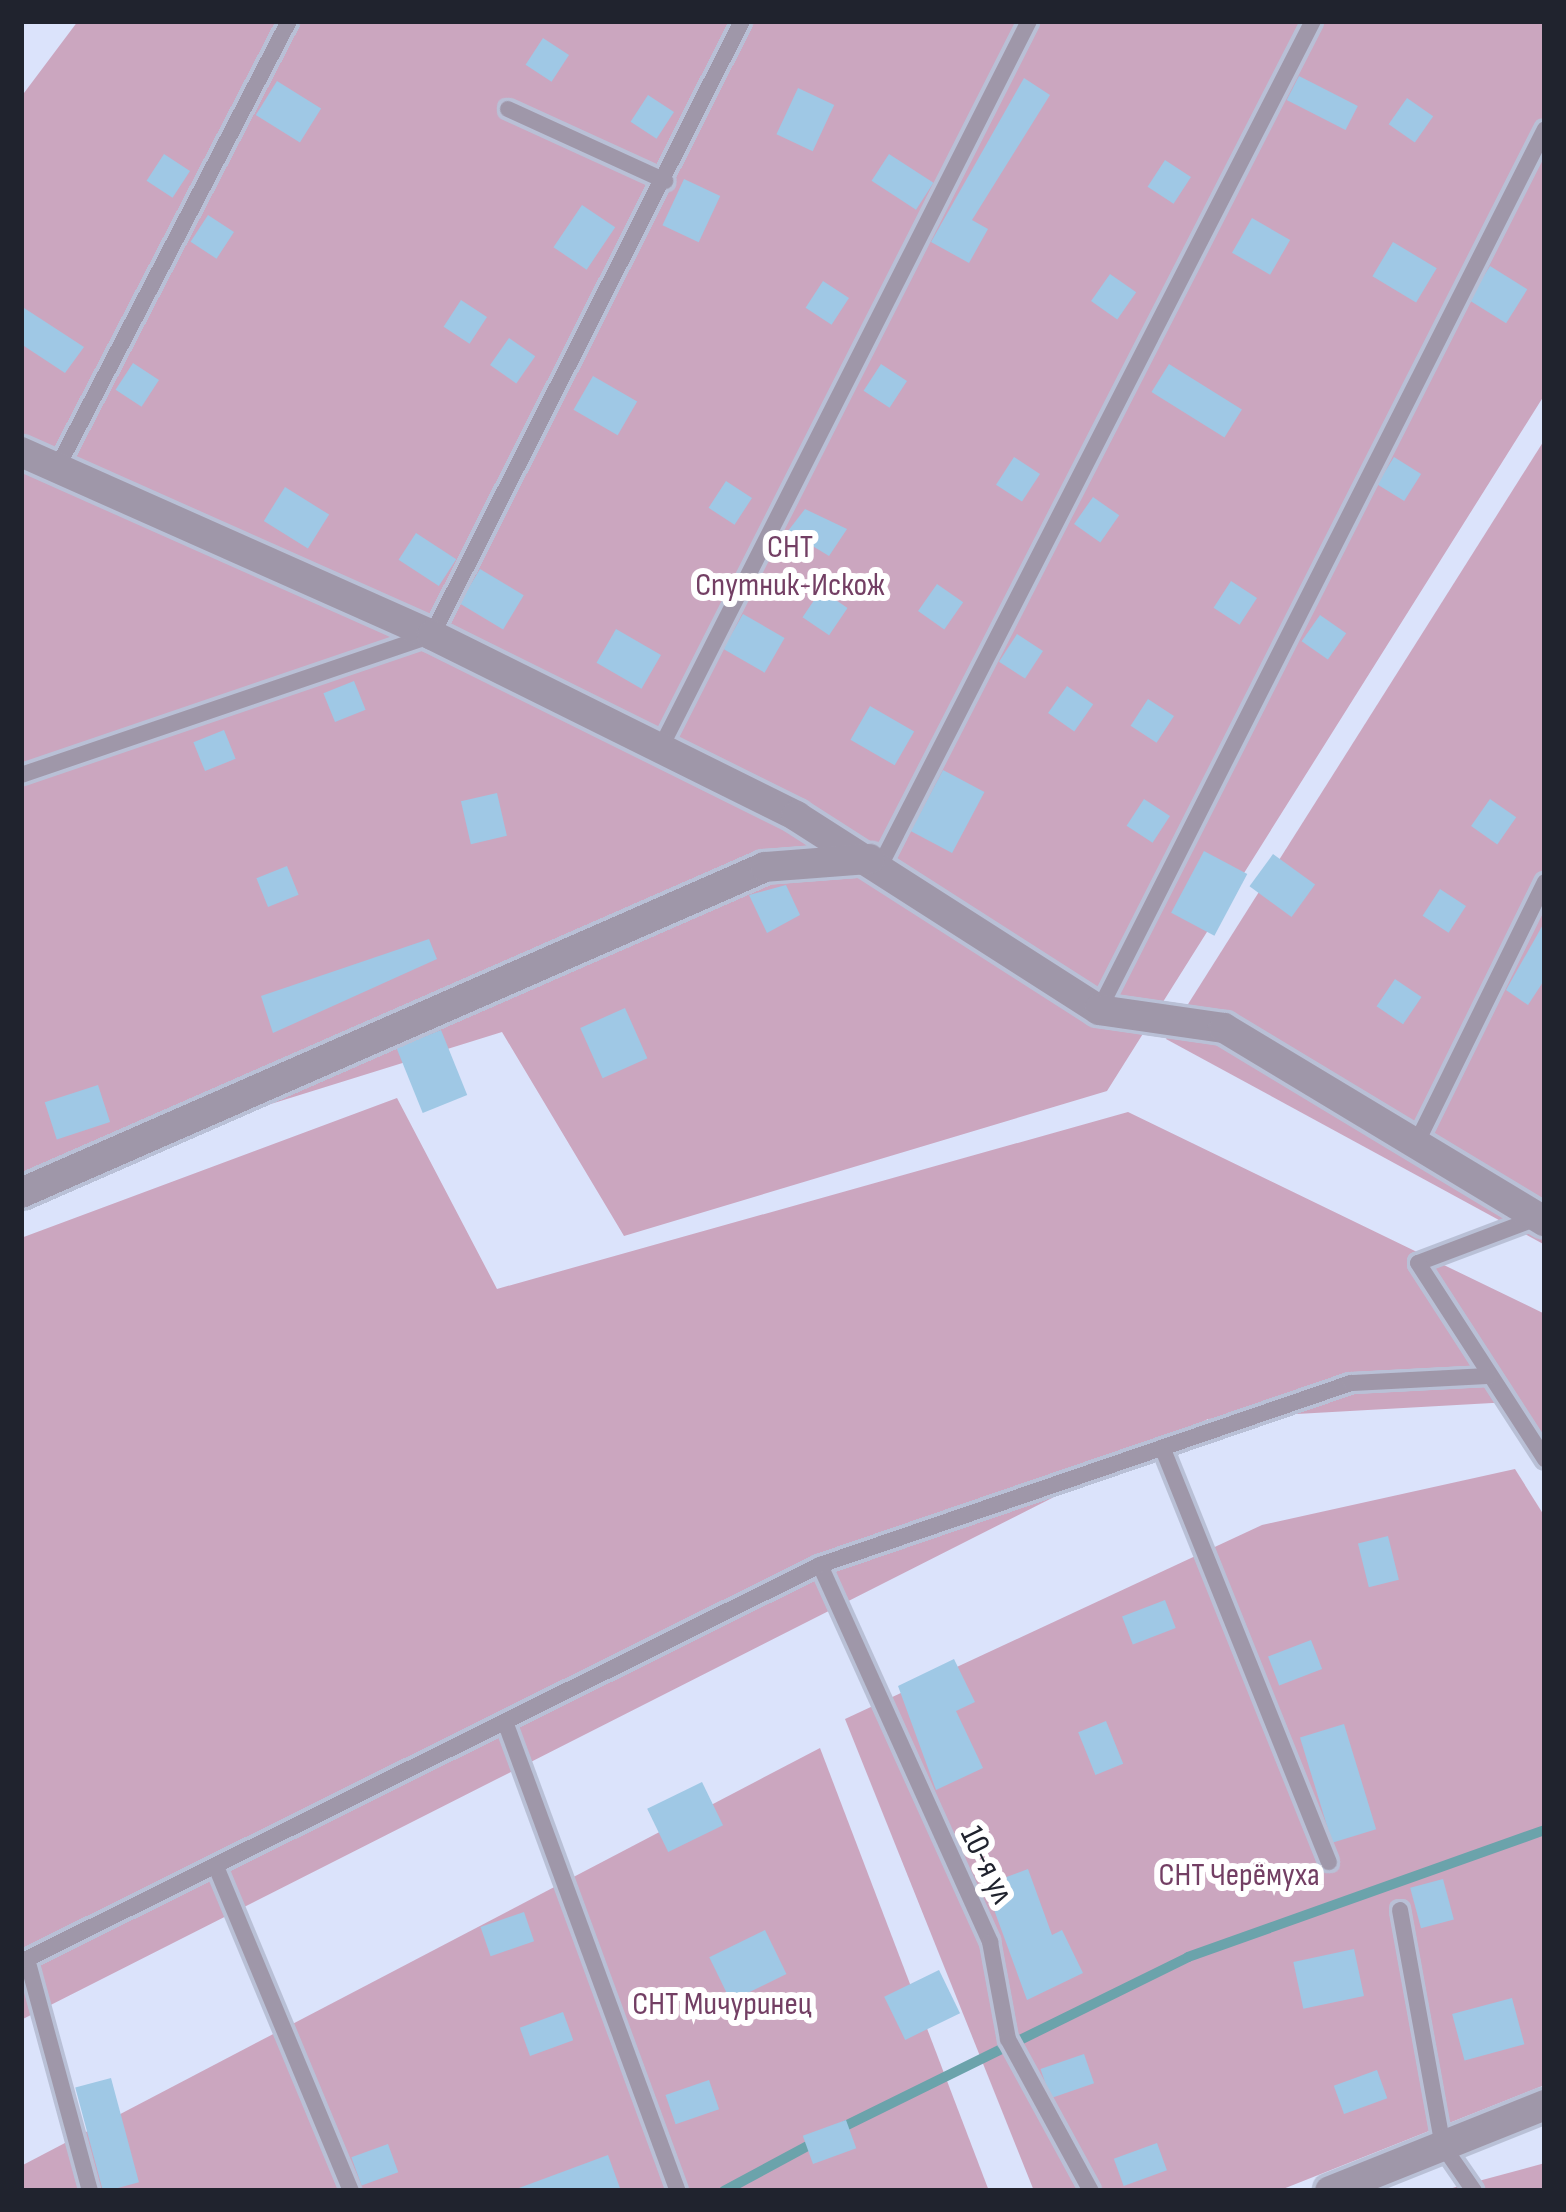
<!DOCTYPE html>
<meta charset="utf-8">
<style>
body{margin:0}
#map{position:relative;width:1566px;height:2212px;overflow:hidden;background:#dbe3fb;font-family:"Sofia Sans Condensed",sans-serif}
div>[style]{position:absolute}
.green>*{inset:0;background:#cba6bf}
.stream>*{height:10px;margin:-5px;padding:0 5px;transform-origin:5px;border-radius:5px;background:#6ba3ab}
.building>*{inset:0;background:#9fc8e5;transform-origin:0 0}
.roads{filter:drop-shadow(3px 0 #b9c0d6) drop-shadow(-3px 0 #b9c0d6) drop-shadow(0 3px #b9c0d6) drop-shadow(0 -3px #b9c0d6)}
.service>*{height:16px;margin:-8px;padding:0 8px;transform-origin:8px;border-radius:8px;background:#9f97a9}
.minor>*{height:30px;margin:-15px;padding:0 15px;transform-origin:15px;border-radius:15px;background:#9f97a9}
span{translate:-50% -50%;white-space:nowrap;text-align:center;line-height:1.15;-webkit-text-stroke:12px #fff;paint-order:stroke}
.park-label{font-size:33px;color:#733f64}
.street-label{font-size:33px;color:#20232e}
.frame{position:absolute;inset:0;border:24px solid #20232e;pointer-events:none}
</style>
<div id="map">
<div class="green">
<i style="clip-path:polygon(78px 21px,1545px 21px,1545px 394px,1107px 1091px,624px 1236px,502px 1032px,21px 1182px,21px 97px)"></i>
<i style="clip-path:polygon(1545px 439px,1545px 1245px,1166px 1039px)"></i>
<i style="clip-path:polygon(397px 1098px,497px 1289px,1128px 1112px,1545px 1314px,1545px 1459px,1510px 1402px,1208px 1419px,21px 2020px,21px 1238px)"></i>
<i style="clip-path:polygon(1515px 1469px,1545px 1517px,1545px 2085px,1278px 2191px,1034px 2191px,845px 1719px,1262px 1525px)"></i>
<i style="clip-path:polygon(820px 1748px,989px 2191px,21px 2191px,21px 2166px)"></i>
<i style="clip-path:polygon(1545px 2163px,1545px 2191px,1443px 2191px,1445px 2190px)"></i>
</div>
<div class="stream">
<i style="left:837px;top:2130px;width:391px;rotate:-26.2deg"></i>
<i style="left:1188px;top:1957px;width:379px;rotate:-19.6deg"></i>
<i style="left:724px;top:2191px;width:103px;rotate:-28.3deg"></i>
</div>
<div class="building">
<i style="left:543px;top:38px;width:31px;height:32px;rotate:33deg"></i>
<i style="left:1299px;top:76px;width:66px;height:27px;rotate:27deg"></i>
<i style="clip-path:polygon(1024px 78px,1050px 95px,972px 220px,988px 229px,969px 263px,931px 242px)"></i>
<i style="left:277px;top:81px;width:52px;height:40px;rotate:32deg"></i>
<i style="left:798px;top:88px;width:40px;height:51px;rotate:25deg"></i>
<i style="left:648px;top:95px;width:31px;height:32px;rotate:33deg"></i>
<i style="left:1407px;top:98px;width:32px;height:32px;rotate:35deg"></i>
<i style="left:164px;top:154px;width:31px;height:32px;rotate:33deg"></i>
<i style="left:889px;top:154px;width:53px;height:32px;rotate:33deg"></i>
<i style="left:1165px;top:160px;width:31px;height:32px;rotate:33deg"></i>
<i style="left:684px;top:179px;width:40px;height:51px;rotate:25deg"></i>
<i style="left:582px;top:205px;width:40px;height:51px;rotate:34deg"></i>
<i style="left:208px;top:215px;width:31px;height:32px;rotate:33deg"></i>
<i style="left:1252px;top:218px;width:44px;height:40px;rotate:30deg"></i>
<i style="left:1393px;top:242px;width:51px;height:40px;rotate:31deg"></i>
<i style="left:1490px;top:266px;width:44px;height:40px;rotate:32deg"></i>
<i style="left:1110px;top:274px;width:32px;height:33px;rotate:35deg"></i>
<i style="left:823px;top:281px;width:31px;height:32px;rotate:33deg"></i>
<i style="left:461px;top:300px;width:31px;height:32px;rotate:33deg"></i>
<i style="clip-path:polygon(21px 306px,84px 347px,65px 373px,21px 344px)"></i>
<i style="left:509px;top:338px;width:32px;height:33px;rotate:35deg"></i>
<i style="left:133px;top:363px;width:31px;height:32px;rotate:33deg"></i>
<i style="left:881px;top:364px;width:31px;height:32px;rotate:33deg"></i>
<i style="left:1169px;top:364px;width:86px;height:33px;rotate:32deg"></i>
<i style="left:593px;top:376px;width:51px;height:39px;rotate:30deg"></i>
<i style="left:1014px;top:457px;width:31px;height:33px;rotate:33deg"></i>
<i style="left:1394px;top:457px;width:32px;height:32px;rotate:32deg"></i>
<i style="left:726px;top:481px;width:31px;height:32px;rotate:33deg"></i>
<i style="left:285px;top:487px;width:52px;height:40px;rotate:32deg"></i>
<i style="left:1093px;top:497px;width:32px;height:33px;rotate:35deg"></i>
<i style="clip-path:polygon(805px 509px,847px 529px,829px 556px,788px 531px)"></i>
<i style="left:416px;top:533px;width:48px;height:32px;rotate:33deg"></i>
<i style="left:480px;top:569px;width:51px;height:40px;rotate:31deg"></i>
<i style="left:1231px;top:581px;width:31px;height:32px;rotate:33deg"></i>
<i style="left:937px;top:584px;width:32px;height:33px;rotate:35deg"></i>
<i style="left:821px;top:590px;width:32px;height:33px;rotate:34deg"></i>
<i style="left:743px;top:614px;width:48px;height:40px;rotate:30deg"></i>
<i style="left:1320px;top:615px;width:32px;height:32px;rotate:35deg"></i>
<i style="left:616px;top:629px;width:52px;height:39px;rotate:30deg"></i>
<i style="left:1017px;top:634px;width:31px;height:33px;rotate:33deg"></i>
<i style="left:354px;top:681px;width:31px;height:33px;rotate:68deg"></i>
<i style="left:1067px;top:686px;width:32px;height:33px;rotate:35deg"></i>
<i style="left:1148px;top:699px;width:31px;height:32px;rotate:33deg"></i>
<i style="left:870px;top:706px;width:51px;height:39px;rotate:30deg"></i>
<i style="left:224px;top:730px;width:31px;height:33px;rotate:68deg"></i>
<i style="left:943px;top:770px;width:47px;height:69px;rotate:28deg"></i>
<i style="left:497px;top:793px;width:44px;height:37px;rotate:77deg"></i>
<i style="left:1144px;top:799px;width:31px;height:32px;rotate:33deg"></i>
<i style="left:1490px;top:799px;width:32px;height:33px;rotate:35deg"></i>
<i style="left:1204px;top:851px;width:49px;height:70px;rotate:28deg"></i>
<i style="left:1273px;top:854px;width:52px;height:40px;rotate:36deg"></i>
<i style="left:287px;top:866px;width:31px;height:33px;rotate:68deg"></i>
<i style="clip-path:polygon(786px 885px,800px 915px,767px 933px,749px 895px)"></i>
<i style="left:1440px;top:889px;width:31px;height:32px;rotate:33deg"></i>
<i style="clip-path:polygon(1545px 921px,1545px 979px,1528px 1005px,1506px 990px)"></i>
<i style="clip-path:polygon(429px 939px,437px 959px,273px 1033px,261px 996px)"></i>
<i style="left:1395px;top:979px;width:32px;height:33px;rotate:34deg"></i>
<i style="left:625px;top:1008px;width:55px;height:49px;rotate:66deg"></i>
<i style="left:441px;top:1030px;width:70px;height:48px;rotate:68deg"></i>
<i style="left:98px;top:1085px;width:39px;height:56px;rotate:72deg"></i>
<i style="left:1388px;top:1536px;width:45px;height:31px;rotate:76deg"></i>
<i style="left:1165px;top:1600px;width:30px;height:46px;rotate:69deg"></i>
<i style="left:1311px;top:1640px;width:31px;height:46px;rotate:69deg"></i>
<i style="clip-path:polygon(954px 1659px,975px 1702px,956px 1711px,983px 1768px,936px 1790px,898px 1686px)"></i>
<i style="left:1106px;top:1721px;width:46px;height:30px;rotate:68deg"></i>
<i style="left:1344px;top:1724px;width:110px;height:46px;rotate:73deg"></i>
<i style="left:702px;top:1782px;width:48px;height:61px;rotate:64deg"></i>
<i style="clip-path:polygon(1028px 1869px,1052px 1935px,1062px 1930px,1083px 1973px,1027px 2000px,985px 1885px)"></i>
<i style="left:1443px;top:1879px;width:42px;height:34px;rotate:75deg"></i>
<i style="left:524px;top:1912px;width:31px;height:46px;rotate:71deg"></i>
<i style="left:765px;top:1930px;width:49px;height:62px;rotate:64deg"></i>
<i style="left:1354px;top:1949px;width:48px;height:62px;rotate:78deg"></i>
<i style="left:939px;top:1970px;width:48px;height:61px;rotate:64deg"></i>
<i style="left:1512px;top:1998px;width:48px;height:62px;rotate:75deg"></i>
<i style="left:563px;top:2012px;width:30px;height:46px;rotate:70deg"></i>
<i style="left:1084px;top:2054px;width:31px;height:46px;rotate:71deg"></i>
<i style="left:1377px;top:2070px;width:30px;height:46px;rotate:70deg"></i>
<i style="left:111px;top:2078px;width:108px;height:37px;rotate:75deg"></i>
<i style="left:709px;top:2080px;width:31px;height:46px;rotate:71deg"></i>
<i style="left:846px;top:2120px;width:30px;height:46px;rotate:70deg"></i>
<i style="left:1157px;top:2143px;width:29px;height:46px;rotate:70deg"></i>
<i style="left:388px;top:2144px;width:30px;height:39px;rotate:70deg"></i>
<i style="clip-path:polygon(608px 2155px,621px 2191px,520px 2191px,519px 2188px)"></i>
</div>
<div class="roads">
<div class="service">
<i style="left:508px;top:109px;width:173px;rotate:24.6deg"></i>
<i style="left:58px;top:466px;width:501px;rotate:-62.57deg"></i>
<i style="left:660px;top:749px;width:816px;rotate:-63.12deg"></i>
<i style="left:21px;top:775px;width:434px;rotate:-18.8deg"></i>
<i style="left:432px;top:635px;width:688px;rotate:-63.21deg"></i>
<i style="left:882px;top:862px;width:945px;rotate:-62.87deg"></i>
<i style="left:1099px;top:1010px;width:987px;rotate:-63.15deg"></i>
<i style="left:1416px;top:1144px;width:292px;rotate:-63.8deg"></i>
<i style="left:1537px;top:1218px;width:127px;rotate:159.3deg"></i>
<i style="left:1418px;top:1263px;width:234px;rotate:57.1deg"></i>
<i style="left:1164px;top:1452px;width:442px;rotate:68.1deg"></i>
<i style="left:820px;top:1565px;width:414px;rotate:65.7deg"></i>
<i style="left:990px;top:1942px;width:99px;rotate:79.5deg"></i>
<i style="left:1008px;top:2039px;width:173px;rotate:61.4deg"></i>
<i style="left:507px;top:1727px;width:495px;rotate:69.8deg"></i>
<i style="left:217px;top:1869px;width:349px;rotate:67.4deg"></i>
<i style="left:1400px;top:1910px;width:240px;rotate:79.7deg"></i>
<i style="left:1443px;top:2146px;width:55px;rotate:55.4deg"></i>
<i style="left:90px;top:2191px;width:240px;rotate:-105.2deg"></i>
<i style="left:27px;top:1959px;width:885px;rotate:-26.42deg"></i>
<i style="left:820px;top:1565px;width:561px;rotate:-18.92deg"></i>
<i style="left:1351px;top:1383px;width:138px;rotate:-2.9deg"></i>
</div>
<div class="minor">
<i style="left:21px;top:452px;width:450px;rotate:24deg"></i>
<i style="left:432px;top:635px;width:407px;rotate:26.4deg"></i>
<i style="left:796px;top:816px;width:360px;rotate:32.6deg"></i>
<i style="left:1099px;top:1010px;width:126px;rotate:8.2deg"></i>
<i style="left:1224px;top:1028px;width:375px;rotate:31.1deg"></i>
<i style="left:21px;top:1193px;width:812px;rotate:-23.66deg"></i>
<i style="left:765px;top:867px;width:105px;rotate:-4.4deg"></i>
<i style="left:1330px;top:2191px;width:232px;rotate:-21.8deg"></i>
</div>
</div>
<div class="park-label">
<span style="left:790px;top:567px">СНТ<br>Спутник-Искож</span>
<span style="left:1239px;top:1876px">СНТ Черёмуха</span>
<span style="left:722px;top:2005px">СНТ Мичуринец</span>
</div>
<div class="street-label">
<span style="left:986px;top:1865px;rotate:64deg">10-я ул</span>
</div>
<div class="frame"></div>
</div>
